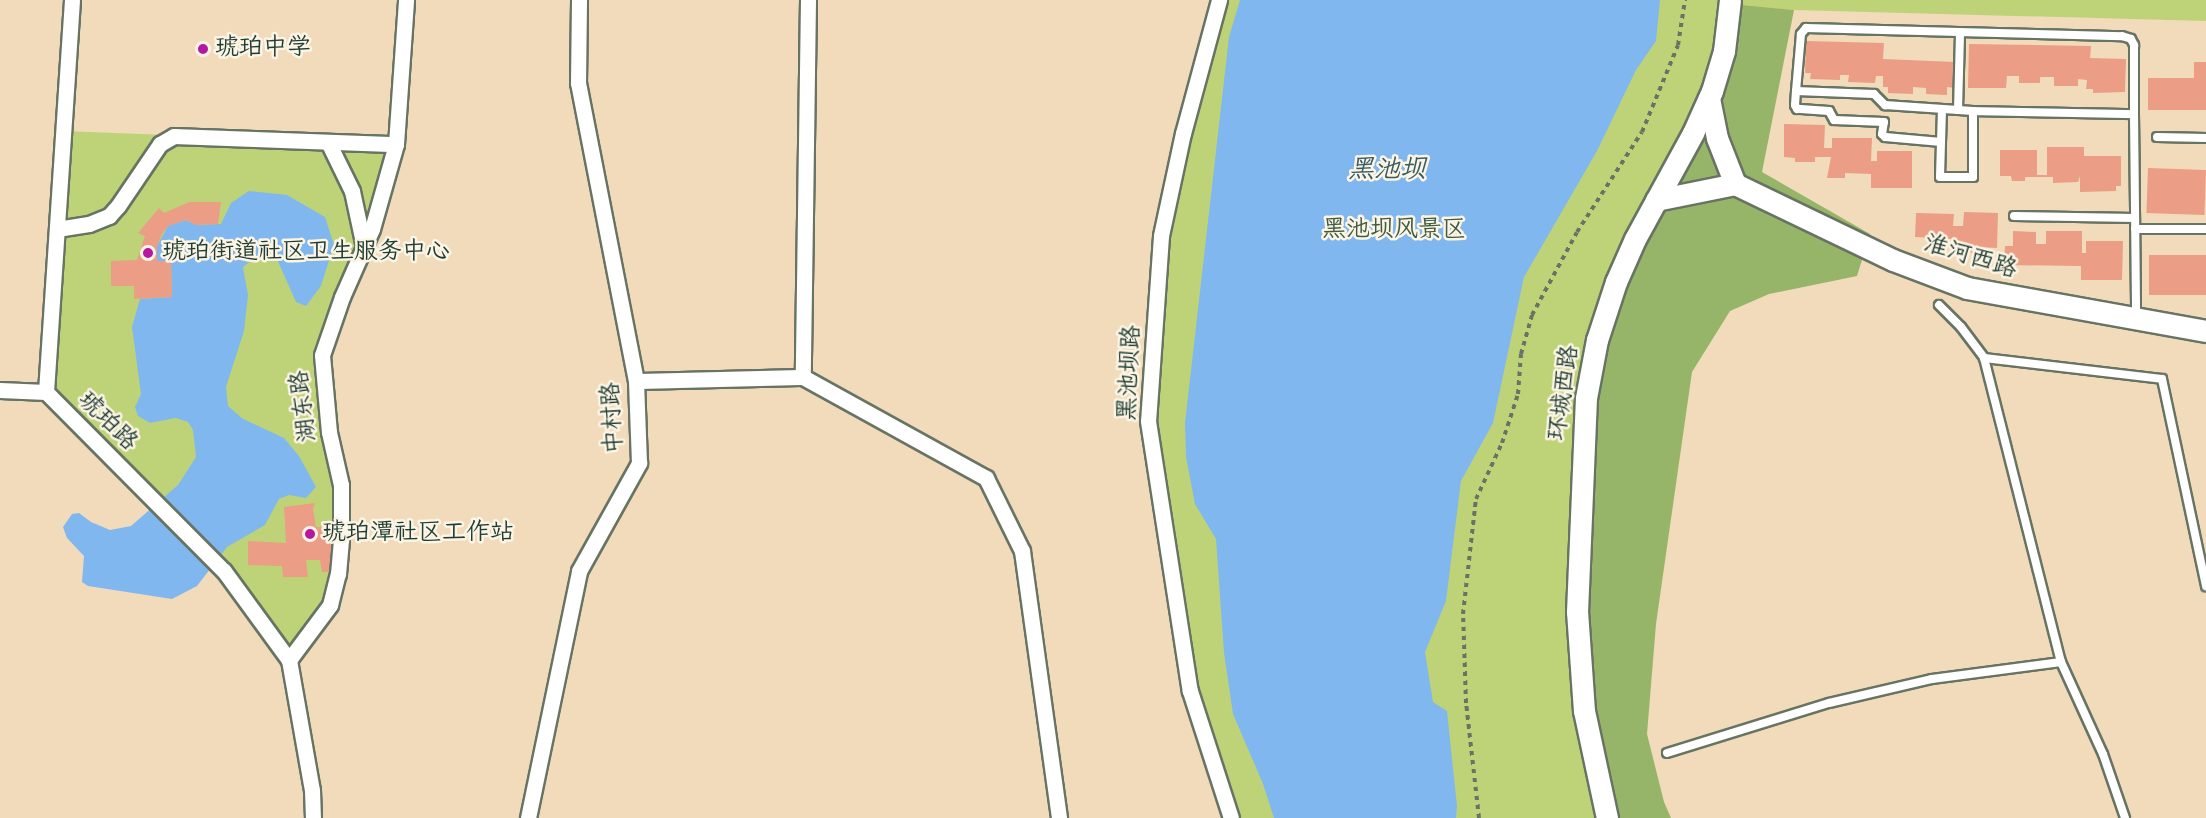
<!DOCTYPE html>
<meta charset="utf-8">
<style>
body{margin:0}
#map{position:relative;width:2206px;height:818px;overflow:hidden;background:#f1dbbb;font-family:"Indie Flower","LXGW WenKai TC",sans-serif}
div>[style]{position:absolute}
.green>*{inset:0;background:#bed377}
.forest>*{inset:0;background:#96b568}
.water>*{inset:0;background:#80b7ef}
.building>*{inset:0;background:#eb9d85;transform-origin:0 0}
.path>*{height:4px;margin-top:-2px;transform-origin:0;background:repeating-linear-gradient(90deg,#687463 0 4.5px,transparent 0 9px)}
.roads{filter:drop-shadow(2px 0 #687463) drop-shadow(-2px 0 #687463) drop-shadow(0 2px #687463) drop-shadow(0 -2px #687463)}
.lane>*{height:8px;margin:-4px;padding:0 4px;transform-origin:4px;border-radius:4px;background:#fff}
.street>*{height:15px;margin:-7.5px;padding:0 7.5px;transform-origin:7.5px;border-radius:7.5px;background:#fff}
.secondary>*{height:21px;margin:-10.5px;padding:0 10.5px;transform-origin:10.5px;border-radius:10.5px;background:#fff}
.dots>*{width:16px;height:16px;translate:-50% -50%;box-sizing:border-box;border:3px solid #fcf5e5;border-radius:50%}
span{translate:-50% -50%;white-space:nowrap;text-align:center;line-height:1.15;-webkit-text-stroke:5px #fcf5e5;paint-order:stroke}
.poi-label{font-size:24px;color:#1f3d34}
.left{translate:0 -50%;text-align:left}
.park-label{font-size:24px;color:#3f5b41}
.street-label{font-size:24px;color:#1f3d34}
.water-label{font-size:26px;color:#375c63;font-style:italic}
</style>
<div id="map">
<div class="green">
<i style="clip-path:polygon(1219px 0,2206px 0,2206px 21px,1794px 10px,1730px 5px,1607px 818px,1231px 818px,1190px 691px,1148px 421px,1161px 236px)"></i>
<i style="clip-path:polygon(64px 131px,396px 144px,322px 355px,341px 485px,330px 605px,289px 660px,224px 571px,46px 392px)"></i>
</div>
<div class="forest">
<i style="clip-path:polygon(1730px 4px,1794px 10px,1762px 172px,1870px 234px,1857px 276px,1769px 294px,1730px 311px,1692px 372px,1656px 624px,1647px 734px,1664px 802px,1671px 818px,1607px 818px,1580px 665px,1597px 340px,1693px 133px)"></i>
</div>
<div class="water">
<i style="clip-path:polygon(1240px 0,1660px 0,1656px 41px,1636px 70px,1597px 151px,1524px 277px,1493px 423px,1461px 481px,1446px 601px,1425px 652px,1433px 702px,1447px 711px,1457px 806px,1456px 818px,1274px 818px,1263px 784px,1233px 714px,1224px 653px,1216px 539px,1195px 504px,1186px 457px,1185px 423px,1229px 37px)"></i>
<i style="clip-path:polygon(249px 191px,287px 195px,325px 217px,334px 245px,321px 286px,306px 306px,296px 302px,276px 257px,268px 252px,261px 253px,243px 267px,248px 295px,244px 331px,226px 387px,228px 406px,243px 419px,284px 438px,299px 456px,316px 487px,306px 498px,289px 495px,279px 499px,265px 525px,227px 547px,197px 586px,172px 599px,88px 586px,82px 582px,84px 556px,67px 538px,63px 527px,72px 514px,79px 513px,91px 522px,110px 530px,131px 526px,178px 485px,196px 457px,193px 430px,188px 422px,176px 418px,150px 423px,138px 416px,135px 407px,141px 394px,132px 327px,140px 299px,172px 297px,171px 262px,157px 261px,157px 246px,168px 226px,186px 220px,196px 225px,221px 224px,231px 203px)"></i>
</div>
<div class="building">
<i style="clip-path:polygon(1806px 41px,1884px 43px,1883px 59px,1955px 62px,1955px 88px,1947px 87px,1947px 95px,1926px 94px,1926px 88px,1913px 87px,1913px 94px,1888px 93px,1888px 87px,1883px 87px,1883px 76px,1876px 76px,1875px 83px,1848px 82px,1849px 75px,1840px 75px,1840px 80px,1810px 79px,1811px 73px,1805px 73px)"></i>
<i style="clip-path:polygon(1969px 44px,2091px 46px,2090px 58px,2126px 59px,2125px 92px,2093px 93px,2093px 89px,2086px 89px,2087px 80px,2078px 79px,2078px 86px,2054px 86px,2054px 77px,2040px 77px,2040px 83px,2019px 83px,2019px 76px,2007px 76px,2006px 88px,1968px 88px)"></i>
<i style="clip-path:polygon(2194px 62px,2206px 62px,2206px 110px,2148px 110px,2148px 78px,2194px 78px)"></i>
<i style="clip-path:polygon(1784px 124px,1825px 125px,1824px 148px,1832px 148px,1832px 138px,1872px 138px,1871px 161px,1877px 161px,1877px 151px,1912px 151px,1912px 188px,1871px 188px,1871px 174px,1845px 173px,1845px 178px,1827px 178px,1831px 157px,1815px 157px,1815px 162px,1795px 162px,1795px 158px,1784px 157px)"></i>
<i style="clip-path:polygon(2047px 147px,2084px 147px,2084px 156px,2121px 156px,2121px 186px,2116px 186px,2116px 191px,2080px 192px,2080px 176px,2078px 182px,2053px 183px,2053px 177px,2025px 177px,2025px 181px,2012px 181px,2011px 176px,2000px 176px,2000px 150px,2037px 150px,2037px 175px,2047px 175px)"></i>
<i style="left:2148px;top:168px;width:58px;height:45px;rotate:2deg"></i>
<i style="clip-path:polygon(189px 202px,221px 202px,218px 224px,196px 225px,186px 220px,168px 226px,162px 234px,157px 246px,157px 261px,171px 261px,172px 297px,134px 299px,134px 286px,111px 286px,111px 261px,137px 260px,145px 236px,138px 233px,159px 208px,164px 213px)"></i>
<i style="clip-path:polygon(1964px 212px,1998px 213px,1997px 248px,1977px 247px,1977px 253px,1962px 252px,1962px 249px,1953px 248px,1953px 239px,1915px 237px,1916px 213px,1954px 214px,1953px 226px,1963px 226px)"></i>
<i style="clip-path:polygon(2013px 231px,2036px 232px,2036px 244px,2046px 244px,2046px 231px,2082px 231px,2082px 253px,2086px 253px,2086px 241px,2123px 241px,2122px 280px,2081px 280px,2081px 266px,2004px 265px,2005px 246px,2013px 246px)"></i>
<i style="left:2149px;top:255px;width:57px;height:40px"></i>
<i style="clip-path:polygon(315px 503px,313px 509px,316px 527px,335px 527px,336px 572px,322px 572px,320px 560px,306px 560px,308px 577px,283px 577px,282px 566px,248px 565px,248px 541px,286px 543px,284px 507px)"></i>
</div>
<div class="path">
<i style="left:1479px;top:818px;width:116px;rotate:-96.4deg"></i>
<i style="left:1466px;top:703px;width:89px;rotate:-91.9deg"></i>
<i style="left:1463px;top:614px;width:116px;rotate:-83.6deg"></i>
<i style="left:1476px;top:499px;width:62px;rotate:-65.1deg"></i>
<i style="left:1502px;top:443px;width:52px;rotate:-71.9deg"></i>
<i style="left:1518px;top:394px;width:40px;rotate:-85.7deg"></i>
<i style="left:1521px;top:354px;width:41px;rotate:-74.2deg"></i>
<i style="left:1532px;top:315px;width:94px;rotate:-61.5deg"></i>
<i style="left:1577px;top:232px;width:119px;rotate:-57deg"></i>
<i style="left:1642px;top:132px;width:94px;rotate:-67.5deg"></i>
<i style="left:1678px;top:45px;width:46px;rotate:-81.2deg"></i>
</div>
<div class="roads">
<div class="lane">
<i style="left:1796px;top:91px;width:57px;rotate:-85deg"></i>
<i style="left:1801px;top:34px;width:8px;rotate:-50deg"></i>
<i style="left:1806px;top:28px;width:316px;rotate:1.5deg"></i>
<i style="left:2122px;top:36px;width:9px;rotate:18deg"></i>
<i style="left:2131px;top:39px;width:7px;rotate:63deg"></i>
<i style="left:2134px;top:45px;width:69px;rotate:90deg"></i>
<i style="left:1942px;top:109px;width:68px;rotate:91.7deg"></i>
<i style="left:1940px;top:177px;width:33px"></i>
<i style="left:1973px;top:177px;width:66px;rotate:-90deg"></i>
<i style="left:1958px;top:110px;width:78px;rotate:-88.5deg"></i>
<i style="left:2157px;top:137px;width:49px;rotate:1.2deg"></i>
<i style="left:1941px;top:142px;width:56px;rotate:-174.9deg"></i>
<i style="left:1885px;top:137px;width:4px;rotate:-135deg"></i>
<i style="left:1882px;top:134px;width:12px;rotate:-81deg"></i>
<i style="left:1884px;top:122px;width:50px;rotate:-177.7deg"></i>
<i style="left:1834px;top:120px;width:10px;rotate:-119deg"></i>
<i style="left:1829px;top:111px;width:32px;rotate:-176deg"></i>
<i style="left:1797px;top:109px;width:4px;rotate:-117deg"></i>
<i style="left:1795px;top:105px;width:14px;rotate:-86deg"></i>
<i style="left:1796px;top:91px;width:78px;rotate:2.2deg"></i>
<i style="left:1874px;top:94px;width:16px;rotate:45deg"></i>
<i style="left:1885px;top:105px;width:88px;rotate:3.9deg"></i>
<i style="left:1973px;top:111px;width:161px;rotate:1.1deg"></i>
<i style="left:2134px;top:114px;width:204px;rotate:89.4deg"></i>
<i style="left:2014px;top:216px;width:121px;rotate:0.9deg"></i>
<i style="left:2135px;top:229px;width:71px"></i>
<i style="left:1939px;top:305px;width:31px;rotate:45deg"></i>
<i style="left:1961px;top:327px;width:39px;rotate:53deg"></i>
<i style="left:1984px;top:358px;width:314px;rotate:75.8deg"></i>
<i style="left:2061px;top:662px;width:101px;rotate:65.5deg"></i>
<i style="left:2103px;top:754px;width:68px;rotate:71deg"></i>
<i style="left:1984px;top:358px;width:179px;rotate:6.7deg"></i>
<i style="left:2162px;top:379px;width:212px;rotate:78deg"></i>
<i style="left:1667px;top:753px;width:170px;rotate:-17.2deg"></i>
<i style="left:1829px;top:703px;width:106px;rotate:-13.1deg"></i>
<i style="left:1932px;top:679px;width:130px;rotate:-7.5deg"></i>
</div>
<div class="street">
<i style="left:72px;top:0;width:393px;rotate:93.8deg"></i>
<i style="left:46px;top:392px;width:252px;rotate:45.2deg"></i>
<i style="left:224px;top:571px;width:110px;rotate:53.9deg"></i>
<i style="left:289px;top:660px;width:132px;rotate:80deg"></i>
<i style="left:312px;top:790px;width:28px;rotate:88deg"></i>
<i style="left:808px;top:0;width:377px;rotate:90.8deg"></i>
<i style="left:803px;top:377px;width:209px;rotate:28.9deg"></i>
<i style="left:986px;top:478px;width:81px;rotate:63.7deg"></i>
<i style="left:1022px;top:551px;width:270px;rotate:82.1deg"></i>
<i style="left:1219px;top:0;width:138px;rotate:105.1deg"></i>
<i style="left:1183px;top:133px;width:105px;rotate:102.1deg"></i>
<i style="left:1161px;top:236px;width:185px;rotate:94deg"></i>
<i style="left:1148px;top:421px;width:273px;rotate:81.2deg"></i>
<i style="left:1190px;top:691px;width:133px;rotate:72.1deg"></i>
<i style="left:328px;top:142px;width:55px;rotate:63.9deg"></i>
<i style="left:352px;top:191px;width:57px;rotate:77.9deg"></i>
<i style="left:57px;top:229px;width:32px;rotate:-9deg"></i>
<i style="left:89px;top:224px;width:22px;rotate:-22deg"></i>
<i style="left:109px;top:216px;width:13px;rotate:-48deg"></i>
<i style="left:118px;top:206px;width:75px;rotate:-55.9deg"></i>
<i style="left:160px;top:144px;width:16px;rotate:-30deg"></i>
<i style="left:174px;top:136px;width:222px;rotate:2.1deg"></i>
<i style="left:636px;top:381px;width:167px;rotate:-1.4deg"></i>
<i style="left:0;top:390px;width:46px;rotate:2.5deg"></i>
<i style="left:289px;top:660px;width:69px;rotate:-53.3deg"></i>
<i style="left:330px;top:605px;width:32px;rotate:-76deg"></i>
<i style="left:338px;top:574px;width:34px;rotate:-85deg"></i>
<i style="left:341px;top:540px;width:55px;rotate:-90deg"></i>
<i style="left:341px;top:485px;width:54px;rotate:-102.8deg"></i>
<i style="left:329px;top:432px;width:77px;rotate:-95.2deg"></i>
<i style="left:322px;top:355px;width:61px;rotate:-71deg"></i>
<i style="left:342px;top:297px;width:74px;rotate:-66.2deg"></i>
<i style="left:372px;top:229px;width:88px;rotate:-74.2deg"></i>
<i style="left:396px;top:144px;width:144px;rotate:-86deg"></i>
<i style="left:528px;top:818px;width:252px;rotate:-78.3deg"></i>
<i style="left:579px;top:571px;width:124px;rotate:-60.9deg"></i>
<i style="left:639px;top:463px;width:82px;rotate:-92.1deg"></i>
<i style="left:636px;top:381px;width:304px;rotate:-101deg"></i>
<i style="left:578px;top:83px;width:83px;rotate:-89.3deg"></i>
</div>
<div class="secondary">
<i style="left:1709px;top:98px;width:41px;rotate:78.7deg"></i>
<i style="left:1717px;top:138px;width:49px;rotate:68.6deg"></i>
<i style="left:1735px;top:184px;width:175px;rotate:25.7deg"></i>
<i style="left:1893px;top:260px;width:79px;rotate:20.7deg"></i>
<i style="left:1967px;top:288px;width:243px;rotate:10.2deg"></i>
<i style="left:1656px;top:200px;width:81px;rotate:-11.4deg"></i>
<i style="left:1607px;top:818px;width:109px;rotate:-102.1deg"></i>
<i style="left:1584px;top:711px;width:99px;rotate:-94deg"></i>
<i style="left:1577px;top:612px;width:214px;rotate:-87.6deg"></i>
<i style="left:1586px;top:398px;width:59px;rotate:-79.3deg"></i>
<i style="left:1597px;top:340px;width:61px;rotate:-71.9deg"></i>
<i style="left:1616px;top:282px;width:47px;rotate:-66.2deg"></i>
<i style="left:1635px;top:239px;width:121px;rotate:-61.3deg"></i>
<i style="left:1693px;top:133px;width:46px;rotate:-65.7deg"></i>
<i style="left:1712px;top:91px;width:42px;rotate:-73.3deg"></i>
<i style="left:1724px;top:51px;width:51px;rotate:-83.3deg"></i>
</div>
</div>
<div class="dots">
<i style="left:203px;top:49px;background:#b5179e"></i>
<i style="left:148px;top:253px;background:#b5179e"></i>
<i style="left:310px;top:534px;background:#b5179e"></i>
</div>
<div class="poi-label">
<span class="left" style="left:215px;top:49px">琥珀中学</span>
<span class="left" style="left:162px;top:253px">琥珀街道社区卫生服务中心</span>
<span class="left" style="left:322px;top:534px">琥珀潭社区工作站</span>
</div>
<div class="park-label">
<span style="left:1394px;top:231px">黑池坝风景区</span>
</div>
<div class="street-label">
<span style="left:1970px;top:258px;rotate:17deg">淮河西路</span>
<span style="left:1131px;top:373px;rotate:-87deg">黑池坝路</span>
<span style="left:1565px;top:393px;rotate:-82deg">环城西路</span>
<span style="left:305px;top:406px;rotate:-97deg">湖东路</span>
<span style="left:614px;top:418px;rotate:-93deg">中村路</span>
<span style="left:107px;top:422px;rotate:45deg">琥珀路</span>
</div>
<div class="water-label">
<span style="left:1387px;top:172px">黑池坝</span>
</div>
</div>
